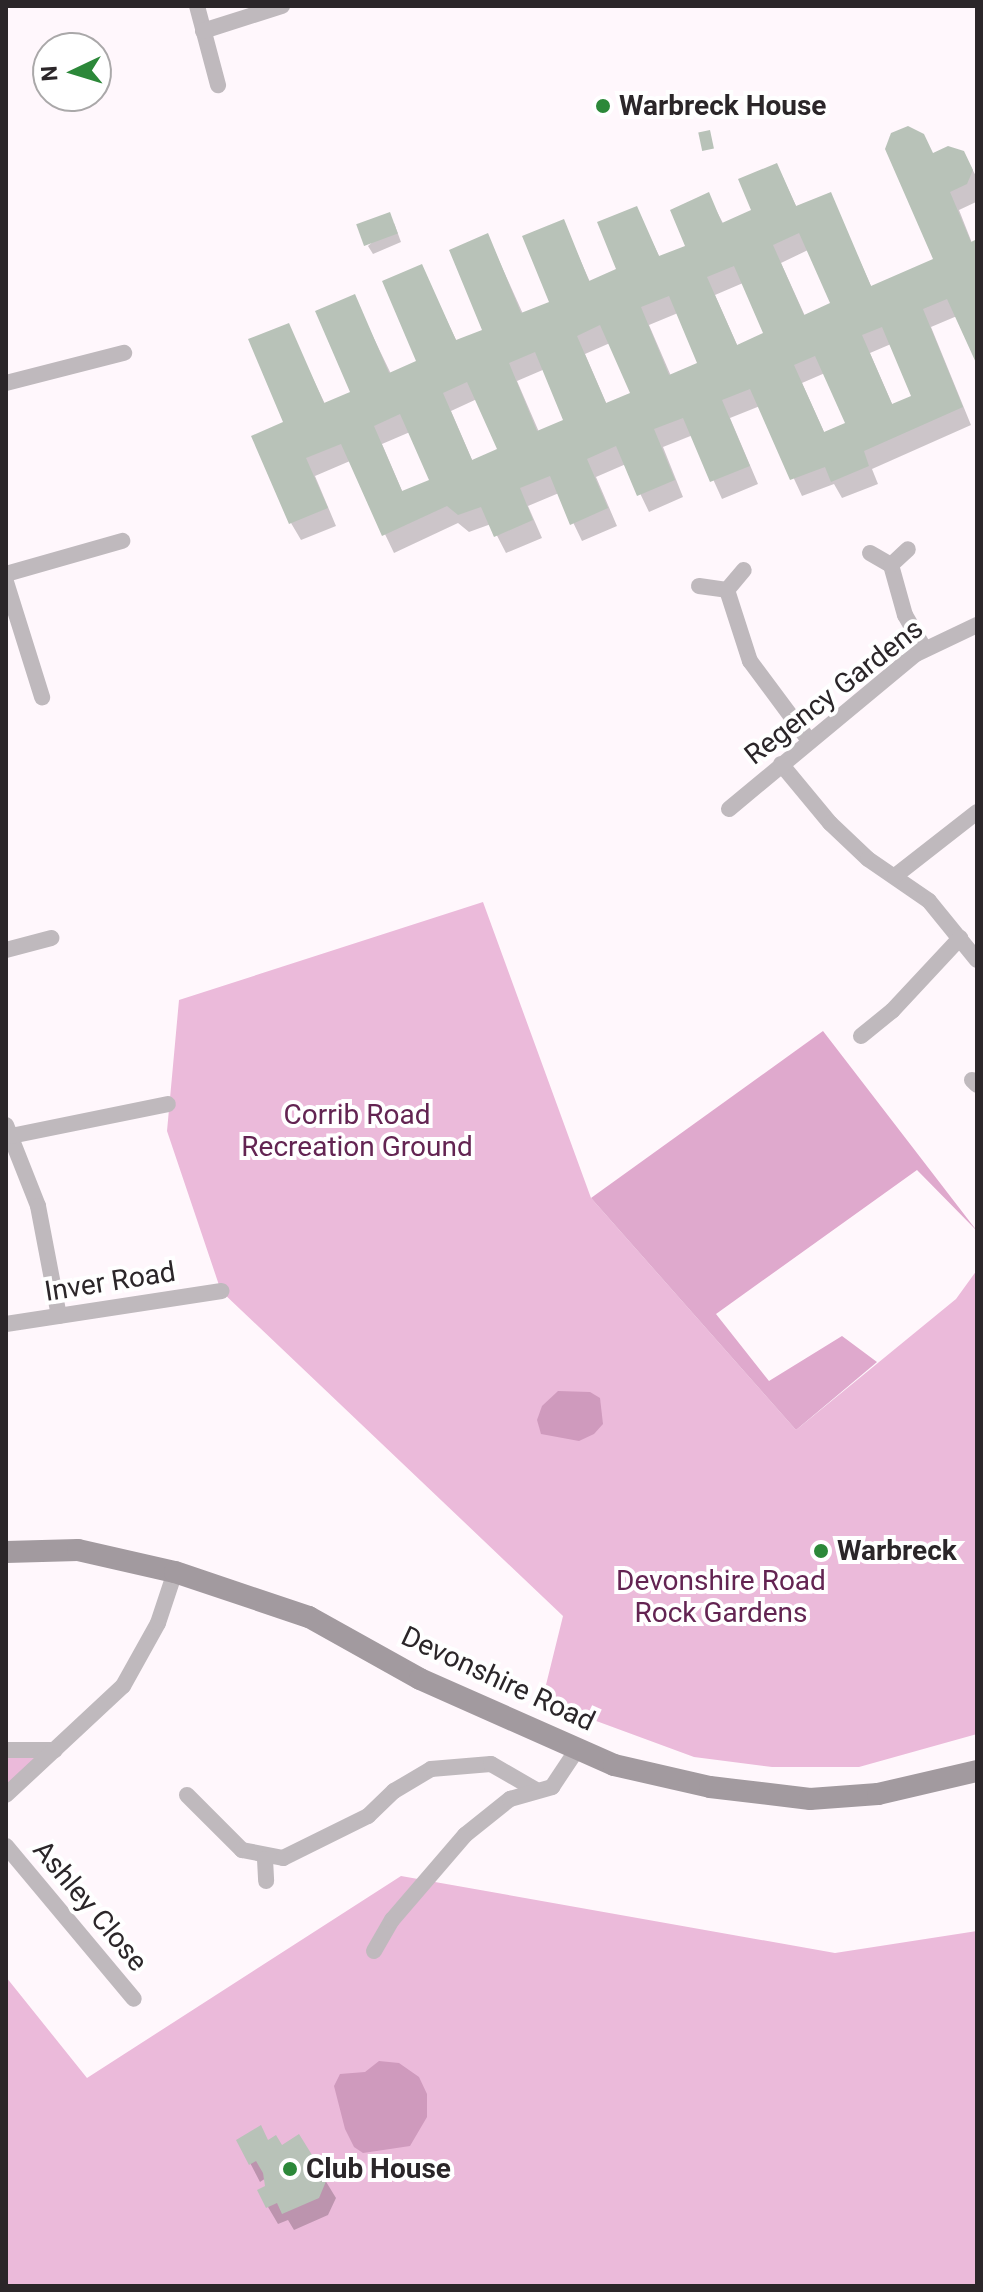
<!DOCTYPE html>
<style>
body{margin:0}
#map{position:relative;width:983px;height:2292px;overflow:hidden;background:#fff7fc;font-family:Roboto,sans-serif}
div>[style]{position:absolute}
.green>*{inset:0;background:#ebbada}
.forest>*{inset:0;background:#dfa9cd}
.water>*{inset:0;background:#cf9abd}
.shadow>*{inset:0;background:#0003}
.building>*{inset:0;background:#b8c2b8;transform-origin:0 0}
.street>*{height:16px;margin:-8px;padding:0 8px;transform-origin:8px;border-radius:8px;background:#bfb9bd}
.secondary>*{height:22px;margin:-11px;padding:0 11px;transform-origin:11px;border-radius:11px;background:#a29a9f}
.dots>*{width:22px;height:22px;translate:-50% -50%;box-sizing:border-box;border:4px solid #fff;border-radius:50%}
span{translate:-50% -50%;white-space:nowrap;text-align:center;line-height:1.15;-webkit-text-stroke:8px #fff;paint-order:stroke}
.poi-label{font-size:28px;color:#2b2629;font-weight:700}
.left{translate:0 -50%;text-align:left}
.street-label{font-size:28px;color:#2b2629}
.park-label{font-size:28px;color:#632452}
.frame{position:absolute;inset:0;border:8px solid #2b2629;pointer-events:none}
.north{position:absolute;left:32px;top:32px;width:80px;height:80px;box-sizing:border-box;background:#fff;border:2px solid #aaa8a9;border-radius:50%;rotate:266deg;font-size:22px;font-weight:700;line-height:32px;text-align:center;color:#2b2629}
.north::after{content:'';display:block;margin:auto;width:28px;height:36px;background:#2c8839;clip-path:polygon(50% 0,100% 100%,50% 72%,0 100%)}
</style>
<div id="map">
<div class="green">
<i style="clip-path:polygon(483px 902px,591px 1198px,796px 1430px,956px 1299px,977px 1270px,977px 1734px,859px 1767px,772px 1767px,694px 1757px,542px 1701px,563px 1616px,221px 1291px,167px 1131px,179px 1000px)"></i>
<i style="clip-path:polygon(6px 1750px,55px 1750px,6px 1801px)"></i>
<i style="clip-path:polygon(401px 1876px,835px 1953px,977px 1931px,977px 2286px,6px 2286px,6px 1977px,87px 2078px)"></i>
</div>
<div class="forest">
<i style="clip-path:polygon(823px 1031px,977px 1231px,917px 1170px,716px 1314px,769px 1381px,842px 1336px,877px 1362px,796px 1430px,591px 1198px)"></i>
</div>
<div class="water">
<i style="clip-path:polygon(558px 1391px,590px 1392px,600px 1398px,603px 1424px,594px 1434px,579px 1441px,541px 1434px,537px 1420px,542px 1406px)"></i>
<i style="clip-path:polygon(379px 2061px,399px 2063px,419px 2077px,427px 2094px,427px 2117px,410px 2146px,363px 2153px,354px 2147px,345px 2129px,334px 2086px,340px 2074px,365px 2072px)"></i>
</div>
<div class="shadow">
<i style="clip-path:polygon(evenodd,963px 152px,977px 178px,976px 202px,959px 210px,972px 243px,977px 241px,977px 361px,957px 316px,931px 327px,971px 425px,872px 469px,878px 484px,842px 498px,834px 484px,802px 496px,760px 406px,730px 418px,758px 484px,722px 499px,693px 435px,663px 447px,683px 497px,649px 512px,626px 464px,596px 477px,617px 526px,582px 541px,559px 493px,528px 506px,542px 538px,506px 553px,491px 524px,469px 532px,458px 523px,394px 553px,350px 461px,315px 476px,336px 526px,301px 540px,291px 523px,288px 326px,325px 404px,352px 393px,354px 297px,391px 374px,419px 362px,421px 266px,457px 342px,485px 331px,488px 236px,523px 314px,552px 303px,563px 221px,590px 282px,619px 270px,636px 208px,660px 258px,688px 247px,708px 195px,724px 225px,753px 212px,777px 165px,797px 208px,830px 195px,872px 288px,936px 260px,934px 155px,963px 152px,808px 250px,833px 304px,805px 316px,781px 263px,808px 250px,963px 152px,743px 283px,766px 334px,738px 347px,715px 295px,743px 283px,963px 152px,678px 313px,699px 364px,671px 376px,649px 325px,678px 313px,963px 152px,610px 343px,633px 394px,607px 405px,585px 354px,610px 343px,963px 152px,891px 344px,913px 397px,893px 406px,870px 353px,891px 344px,963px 152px,545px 369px,566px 421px,539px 432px,517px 381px,545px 369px,963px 152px,825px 373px,848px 424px,825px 434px,802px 383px,825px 373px,963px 152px,477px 399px,500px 450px,473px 462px,451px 411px,477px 399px,963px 152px,410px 432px,431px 481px,403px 493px,382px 444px,410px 432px)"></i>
<i style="clip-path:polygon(394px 223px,401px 242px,373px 254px,368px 246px)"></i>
<i style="clip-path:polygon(300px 2139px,336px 2198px,328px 2215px,294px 2230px,288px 2220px,278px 2224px,268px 2207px,266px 2178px,260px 2182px,238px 2140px,281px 2147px)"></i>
</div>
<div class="building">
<i style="clip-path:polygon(evenodd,908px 126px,924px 134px,933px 153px,948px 146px,964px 151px,973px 170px,967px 184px,950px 192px,971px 242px,977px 239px,977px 365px,947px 299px,923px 309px,963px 407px,864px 451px,869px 466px,831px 482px,825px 467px,790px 480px,750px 389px,722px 400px,750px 466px,710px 482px,683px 418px,654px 429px,675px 480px,637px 496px,616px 446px,587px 459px,608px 508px,570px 525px,550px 476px,520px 488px,533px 520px,494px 537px,481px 507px,458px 515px,447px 506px,382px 536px,341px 444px,306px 458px,328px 508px,289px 524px,251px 436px,283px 422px,248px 339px,289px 323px,324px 403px,350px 392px,315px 311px,355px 294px,389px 373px,416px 361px,382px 281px,422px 264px,456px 340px,482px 330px,449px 250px,488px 233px,521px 313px,549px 302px,522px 236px,564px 219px,589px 281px,616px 269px,597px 222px,637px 206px,659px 256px,685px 246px,670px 210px,709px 192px,722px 223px,751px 210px,738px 179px,777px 163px,796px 206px,831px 192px,871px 286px,933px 259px,885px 149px,891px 133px,908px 126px,799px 233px,830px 303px,804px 315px,773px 245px,799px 233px,908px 126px,734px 266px,763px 333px,737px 345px,707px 277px,734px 266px,908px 126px,669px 296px,697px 363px,669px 375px,641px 307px,669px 296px,908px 126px,600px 325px,630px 393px,606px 403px,577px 336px,600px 325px,908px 126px,882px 327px,911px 396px,892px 404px,862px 335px,882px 327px,908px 126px,535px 352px,563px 420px,537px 431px,509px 363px,535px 352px,908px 126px,815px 356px,845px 423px,824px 432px,794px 365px,815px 356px,908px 126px,467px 382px,497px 449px,472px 460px,443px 393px,467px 382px,908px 126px,400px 414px,429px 480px,402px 491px,374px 426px,400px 414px)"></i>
<i style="left:710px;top:130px;width:19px;height:12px;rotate:78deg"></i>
<i style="left:390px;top:212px;width:23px;height:36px;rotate:70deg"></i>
<i style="clip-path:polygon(261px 2125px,268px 2140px,276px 2135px,282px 2145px,299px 2134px,327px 2179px,319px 2198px,282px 2214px,277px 2203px,266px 2208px,257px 2190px,265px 2186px,263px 2173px,256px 2161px,249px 2165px,236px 2140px)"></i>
</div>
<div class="street">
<i style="left:197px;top:6px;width:82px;rotate:75.1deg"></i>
<i style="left:203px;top:31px;width:83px;rotate:-17.6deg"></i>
<i style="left:6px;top:383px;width:122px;rotate:-14.3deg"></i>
<i style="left:870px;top:553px;width:24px;rotate:30deg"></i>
<i style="left:891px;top:565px;width:52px;rotate:74.4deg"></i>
<i style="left:905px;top:615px;width:38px;rotate:60deg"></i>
<i style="left:891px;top:565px;width:23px;rotate:-43deg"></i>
<i style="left:6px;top:574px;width:121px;rotate:-15.9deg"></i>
<i style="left:6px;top:582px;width:121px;rotate:72.6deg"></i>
<i style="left:699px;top:586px;width:28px;rotate:8deg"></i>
<i style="left:727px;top:590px;width:75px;rotate:72.1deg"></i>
<i style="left:750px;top:661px;width:97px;rotate:53.4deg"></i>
<i style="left:727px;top:590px;width:26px;rotate:-50deg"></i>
<i style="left:781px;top:764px;width:77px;rotate:50.3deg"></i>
<i style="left:830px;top:823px;width:52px;rotate:43.5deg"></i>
<i style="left:868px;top:859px;width:74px;rotate:34.5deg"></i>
<i style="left:929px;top:901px;width:76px;rotate:50.9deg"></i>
<i style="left:729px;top:809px;width:243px;rotate:-39.7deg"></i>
<i style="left:916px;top:654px;width:68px;rotate:-25.4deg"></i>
<i style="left:895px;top:876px;width:104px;rotate:-38deg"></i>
<i style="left:6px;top:950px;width:47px;rotate:-14.9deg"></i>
<i style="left:861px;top:1036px;width:40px;rotate:-39deg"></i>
<i style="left:892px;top:1011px;width:100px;rotate:-47deg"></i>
<i style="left:972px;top:1080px;width:7px;rotate:45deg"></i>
<i style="left:6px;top:1125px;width:87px;rotate:68.4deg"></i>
<i style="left:38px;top:1206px;width:112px;rotate:79.2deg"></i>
<i style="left:11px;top:1136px;width:160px;rotate:-11.5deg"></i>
<i style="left:6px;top:1324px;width:218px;rotate:-8.7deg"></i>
<i style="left:6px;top:1750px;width:49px"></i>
<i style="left:6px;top:1795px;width:160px;rotate:-43deg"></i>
<i style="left:123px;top:1686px;width:72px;rotate:-60.9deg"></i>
<i style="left:158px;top:1623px;width:54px;rotate:-71.6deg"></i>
<i style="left:187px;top:1795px;width:78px;rotate:45deg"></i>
<i style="left:242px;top:1850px;width:42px;rotate:11deg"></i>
<i style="left:283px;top:1858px;width:95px;rotate:-26.3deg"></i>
<i style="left:368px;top:1816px;width:36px;rotate:-44deg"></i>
<i style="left:394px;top:1791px;width:43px;rotate:-30.7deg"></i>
<i style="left:431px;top:1769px;width:60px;rotate:-4.8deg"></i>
<i style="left:491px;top:1764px;width:52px;rotate:30deg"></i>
<i style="left:6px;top:1846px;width:199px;rotate:50.1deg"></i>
<i style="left:265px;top:1859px;width:22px;rotate:87deg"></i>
<i style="left:374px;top:1951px;width:36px;rotate:-60deg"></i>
<i style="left:392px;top:1920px;width:112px;rotate:-49.3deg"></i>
<i style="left:465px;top:1835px;width:58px;rotate:-38.7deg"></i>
<i style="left:510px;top:1799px;width:44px;rotate:-15.9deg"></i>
<i style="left:552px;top:1787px;width:43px;rotate:-56.3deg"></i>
</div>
<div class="secondary">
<i style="left:6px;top:1552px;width:72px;rotate:-1.6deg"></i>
<i style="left:78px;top:1550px;width:99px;rotate:12.8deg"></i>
<i style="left:175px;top:1572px;width:141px;rotate:18.6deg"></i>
<i style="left:309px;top:1617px;width:127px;rotate:29.2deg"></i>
<i style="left:420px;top:1679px;width:212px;rotate:23.9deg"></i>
<i style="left:614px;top:1765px;width:98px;rotate:12.9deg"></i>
<i style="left:710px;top:1787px;width:101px;rotate:6.8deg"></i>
<i style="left:810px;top:1799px;width:68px;rotate:-4.2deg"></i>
<i style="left:878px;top:1794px;width:102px;rotate:-13.1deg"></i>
</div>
<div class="dots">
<i style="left:603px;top:106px;background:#2c8839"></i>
<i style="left:821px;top:1551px;background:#2c8839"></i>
<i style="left:290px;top:2169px;background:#2c8839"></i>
</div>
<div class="poi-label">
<span class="left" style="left:619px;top:106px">Warbreck House</span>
<span class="left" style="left:837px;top:1551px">Warbreck</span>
<span class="left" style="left:306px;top:2169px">Club House</span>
</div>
<div class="street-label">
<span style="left:834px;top:692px;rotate:-38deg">Regency Gardens</span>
<span style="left:110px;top:1282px;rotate:-9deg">Inver Road</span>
<span style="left:498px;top:1679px;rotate:25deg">Devonshire Road</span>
<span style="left:90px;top:1906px;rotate:50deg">Ashley Close</span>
</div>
<div class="park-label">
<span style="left:357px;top:1131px">Corrib Road<br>Recreation Ground</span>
<span style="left:721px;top:1597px">Devonshire Road<br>Rock Gardens</span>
</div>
<div class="frame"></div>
<div class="north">N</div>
</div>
